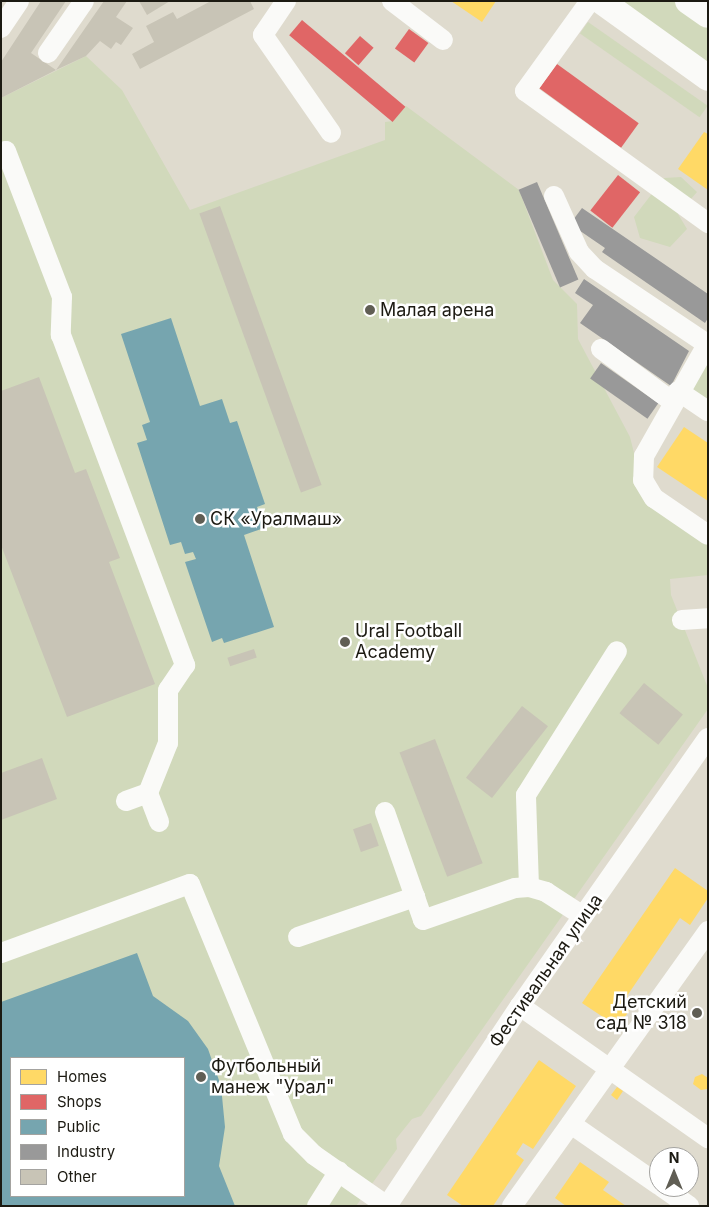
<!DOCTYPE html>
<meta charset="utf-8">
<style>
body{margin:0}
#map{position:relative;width:709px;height:1207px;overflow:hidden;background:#dfdbce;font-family:Inter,sans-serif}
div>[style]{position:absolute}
.green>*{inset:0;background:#d1d9bb;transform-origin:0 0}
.homes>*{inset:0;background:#ffd966}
.shops>*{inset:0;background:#e06666;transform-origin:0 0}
.public>*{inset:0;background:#76a5af}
.industry>*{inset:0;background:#999;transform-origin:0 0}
.building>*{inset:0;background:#c8c4b6;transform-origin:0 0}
.minor>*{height:20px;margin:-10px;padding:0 10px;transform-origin:10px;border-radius:10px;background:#fafaf8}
.major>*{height:26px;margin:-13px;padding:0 13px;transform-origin:13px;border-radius:13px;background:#fafaf8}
.dots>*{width:14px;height:14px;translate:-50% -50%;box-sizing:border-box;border:2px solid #fff;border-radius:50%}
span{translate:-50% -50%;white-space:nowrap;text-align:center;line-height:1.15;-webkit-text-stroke:5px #fff;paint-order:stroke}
.poi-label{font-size:18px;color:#1c1a12}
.left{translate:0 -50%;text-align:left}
.right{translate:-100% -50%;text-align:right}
.street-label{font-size:18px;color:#1c1a12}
.frame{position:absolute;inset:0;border:2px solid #1c1a12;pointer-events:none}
.legend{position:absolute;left:10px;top:1057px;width:175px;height:140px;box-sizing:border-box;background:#fff;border:1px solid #a4a3a0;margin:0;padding:6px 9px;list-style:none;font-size:15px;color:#1c1a12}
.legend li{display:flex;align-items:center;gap:10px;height:25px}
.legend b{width:25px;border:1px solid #a4a3a0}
.north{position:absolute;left:649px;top:1147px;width:50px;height:50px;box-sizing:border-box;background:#fff;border:1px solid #a4a3a0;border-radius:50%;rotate:0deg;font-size:14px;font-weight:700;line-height:20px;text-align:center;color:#1c1a12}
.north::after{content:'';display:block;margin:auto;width:18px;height:22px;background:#605e54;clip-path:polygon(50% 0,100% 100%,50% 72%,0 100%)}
</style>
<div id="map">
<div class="green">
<i style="clip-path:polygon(619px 1px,673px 1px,708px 26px,708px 64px)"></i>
<i style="left:588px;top:22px;width:146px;height:14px;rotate:35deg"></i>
<i style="clip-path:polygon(evenodd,86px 56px,122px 90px,190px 210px,385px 140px,385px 122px,393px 121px,406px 106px,519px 190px,553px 280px,577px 304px,578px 339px,630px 437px,643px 489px,708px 544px,708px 575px,670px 579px,671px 595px,708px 688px,708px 709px,421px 1116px,412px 1119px,396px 1139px,397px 1149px,356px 1206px,1px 1206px,1px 98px,86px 56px,11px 1058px,184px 1058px,184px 1196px,11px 1196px,11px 1058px)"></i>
<i style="clip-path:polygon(681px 177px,697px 192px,678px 214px,687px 229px,670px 247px,640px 238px,634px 217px,664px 178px)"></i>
<i style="clip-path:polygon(708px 356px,708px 402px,688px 387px)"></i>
</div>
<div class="homes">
<i style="clip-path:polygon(451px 1px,496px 1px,482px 22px)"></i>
<i style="clip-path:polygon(704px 132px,708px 134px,708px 190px,678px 169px)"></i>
<i style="clip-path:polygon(684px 427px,708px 443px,708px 501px,657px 467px)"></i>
<i style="clip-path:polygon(675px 868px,708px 891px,708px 898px,690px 925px,680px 918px,627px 996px,635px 1002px,618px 1027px,582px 1003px)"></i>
<i style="clip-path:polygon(539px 1060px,576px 1086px,533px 1149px,523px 1143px,516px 1154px,524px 1160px,493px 1206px,463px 1206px,447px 1195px)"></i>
<i style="clip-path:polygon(702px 1074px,708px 1078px,707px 1089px,701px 1090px,693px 1084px,695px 1077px)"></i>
<i style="clip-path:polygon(617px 1087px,623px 1091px,617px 1100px,611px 1095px)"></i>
<i style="clip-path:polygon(580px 1162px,609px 1182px,603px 1190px,626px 1206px,566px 1206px,555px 1198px)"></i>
</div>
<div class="shops">
<i style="left:302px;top:20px;width:135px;height:20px;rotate:40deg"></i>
<i style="left:409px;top:29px;width:24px;height:24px;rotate:36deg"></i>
<i style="left:360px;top:36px;width:18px;height:23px;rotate:41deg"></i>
<i style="left:557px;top:64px;width:101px;height:30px;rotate:36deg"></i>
<i style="left:618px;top:175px;width:28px;height:45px;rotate:38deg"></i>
</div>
<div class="public">
<i style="clip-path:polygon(171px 318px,200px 406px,222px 399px,230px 423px,237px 421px,265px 504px,257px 507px,264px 528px,244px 535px,274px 627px,224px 643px,222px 638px,212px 642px,185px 562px,196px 559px,193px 552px,185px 554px,181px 542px,170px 545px,137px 443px,147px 440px,142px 425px,150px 422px,121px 334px)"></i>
<i style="clip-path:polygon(evenodd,137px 953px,153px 996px,188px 1021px,208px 1049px,221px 1086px,225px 1127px,219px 1166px,235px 1206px,1px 1206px,1px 1002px,137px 953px,11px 1058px,184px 1058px,184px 1196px,11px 1196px,11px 1058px)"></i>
</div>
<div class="industry">
<i style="left:537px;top:182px;width:106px;height:20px;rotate:67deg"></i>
<i style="clip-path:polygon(582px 208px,708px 294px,708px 318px,705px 323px,602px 252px,605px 248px,570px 224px)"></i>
<i style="clip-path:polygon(584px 279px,689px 351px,671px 386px,580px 323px,593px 305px,575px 293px)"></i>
<i style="left:601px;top:363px;width:70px;height:19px;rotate:35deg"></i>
</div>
<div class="building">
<i style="clip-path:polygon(41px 1px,66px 1px,31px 53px,56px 70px,1px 98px,1px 62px)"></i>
<i style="clip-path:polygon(104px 1px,127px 1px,116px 17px,133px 28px,121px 45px,116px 42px,111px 49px,100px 41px,86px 56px,56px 70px)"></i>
<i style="clip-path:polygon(139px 1px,170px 1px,147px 15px)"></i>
<i style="clip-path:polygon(211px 1px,250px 1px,254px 9px,140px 69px,132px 54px,154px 42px,146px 26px,173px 12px,177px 19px)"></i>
<i style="left:220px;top:206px;width:297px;height:22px;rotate:70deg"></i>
<i style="clip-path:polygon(39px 377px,75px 473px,86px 469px,120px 558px,109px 562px,155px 684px,67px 717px,1px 545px,1px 391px)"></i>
<i style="left:254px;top:649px;width:9px;height:28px;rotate:72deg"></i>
<i style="left:644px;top:683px;width:50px;height:39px;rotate:39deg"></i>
<i style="left:522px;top:706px;width:33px;height:91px;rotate:38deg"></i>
<i style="left:435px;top:739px;width:133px;height:38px;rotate:69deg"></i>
<i style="clip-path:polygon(42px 758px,57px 799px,1px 820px,1px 773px)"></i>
<i style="left:371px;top:823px;width:24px;height:19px;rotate:71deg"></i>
</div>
<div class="minor">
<i style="left:286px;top:1px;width:41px;rotate:124.1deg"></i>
<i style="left:263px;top:35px;width:119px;rotate:55.2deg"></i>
<i style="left:392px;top:1px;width:64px;rotate:37.4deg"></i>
<i style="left:590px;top:1px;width:111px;rotate:125.8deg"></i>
<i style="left:525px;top:91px;width:226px;rotate:35.8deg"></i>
<i style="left:1px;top:28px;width:32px;rotate:-56deg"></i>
<i style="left:48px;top:53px;width:63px;rotate:-55.3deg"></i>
<i style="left:1px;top:153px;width:5px;rotate:-22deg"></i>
<i style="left:6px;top:151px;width:156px;rotate:69deg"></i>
<i style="left:62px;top:297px;width:38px;rotate:92deg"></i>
<i style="left:61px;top:335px;width:353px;rotate:69.4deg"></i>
<i style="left:185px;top:665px;width:30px;rotate:124deg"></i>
<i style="left:168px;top:690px;width:53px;rotate:90deg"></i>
<i style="left:168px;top:743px;width:54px;rotate:111.8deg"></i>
<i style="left:148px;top:793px;width:31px;rotate:69deg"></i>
<i style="left:554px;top:196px;width:61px;rotate:65.9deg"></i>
<i style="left:579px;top:252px;width:23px;rotate:47deg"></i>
<i style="left:595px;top:269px;width:135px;rotate:33.8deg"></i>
<i style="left:708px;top:343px;width:130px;rotate:119.5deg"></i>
<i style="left:644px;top:456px;width:24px;rotate:92deg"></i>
<i style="left:643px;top:480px;width:21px;rotate:59deg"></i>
<i style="left:654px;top:498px;width:65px;rotate:34.4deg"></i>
<i style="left:601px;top:349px;width:89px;rotate:36.4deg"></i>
<i style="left:678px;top:391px;width:36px;rotate:34deg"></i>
<i style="left:682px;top:620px;width:26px;rotate:-4deg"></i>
<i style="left:126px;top:801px;width:23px;rotate:-20deg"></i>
<i style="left:385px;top:812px;width:114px;rotate:70.6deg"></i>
<i style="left:423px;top:920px;width:97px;rotate:-19.2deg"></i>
<i style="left:515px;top:888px;width:14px;rotate:-4deg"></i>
<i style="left:529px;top:887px;width:18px;rotate:16deg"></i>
<i style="left:546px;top:892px;width:44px;rotate:33deg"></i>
<i style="left:529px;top:887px;width:92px;rotate:-91.9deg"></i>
<i style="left:526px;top:795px;width:170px;rotate:-57.7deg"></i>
<i style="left:298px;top:937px;width:124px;rotate:-18.9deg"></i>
<i style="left:1px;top:953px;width:201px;rotate:-20.1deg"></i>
<i style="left:190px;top:884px;width:270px;rotate:67.6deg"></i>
<i style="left:293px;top:1134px;width:30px;rotate:45deg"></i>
<i style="left:314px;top:1155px;width:89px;rotate:34.9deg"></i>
<i style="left:520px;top:1006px;width:230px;rotate:35.1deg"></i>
<i style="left:571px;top:1124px;width:107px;rotate:34.7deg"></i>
<i style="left:662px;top:1187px;width:33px;rotate:35deg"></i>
<i style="left:317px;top:1206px;width:41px;rotate:-57.8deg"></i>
<i style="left:387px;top:1206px;width:240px;rotate:-56.4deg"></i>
<i style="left:520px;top:1006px;width:327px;rotate:-55deg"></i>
<i style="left:512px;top:1206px;width:338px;rotate:-54.5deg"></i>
</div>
<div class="major">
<i style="left:601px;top:1px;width:132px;rotate:35.7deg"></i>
<i style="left:688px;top:1px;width:24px;rotate:35deg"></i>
</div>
<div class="dots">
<i style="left:370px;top:310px;background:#605e54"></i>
<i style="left:200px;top:519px;background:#605e54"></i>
<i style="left:345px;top:642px;background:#605e54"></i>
<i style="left:697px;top:1013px;background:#605e54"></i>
<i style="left:201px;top:1077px;background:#605e54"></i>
</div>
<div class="poi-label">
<span class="left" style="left:380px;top:310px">Малая арена</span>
<span class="left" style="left:210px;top:519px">СК «Уралмаш»</span>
<span class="left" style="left:355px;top:642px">Ural Football<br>Academy</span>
<span class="right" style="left:687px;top:1013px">Детский<br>сад № 318</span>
<span class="left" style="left:211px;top:1077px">Футбольный<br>манеж "Урал"</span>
</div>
<div class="street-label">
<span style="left:546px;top:971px;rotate:-55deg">Фестивальная улица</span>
</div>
<div class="frame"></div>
<ul class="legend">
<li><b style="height:14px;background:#ffd966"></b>Homes</li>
<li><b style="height:14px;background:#e06666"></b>Shops</li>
<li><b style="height:14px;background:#76a5af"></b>Public</li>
<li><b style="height:14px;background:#999"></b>Industry</li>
<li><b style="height:14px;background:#c8c4b6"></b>Other</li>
</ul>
<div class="north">N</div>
</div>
